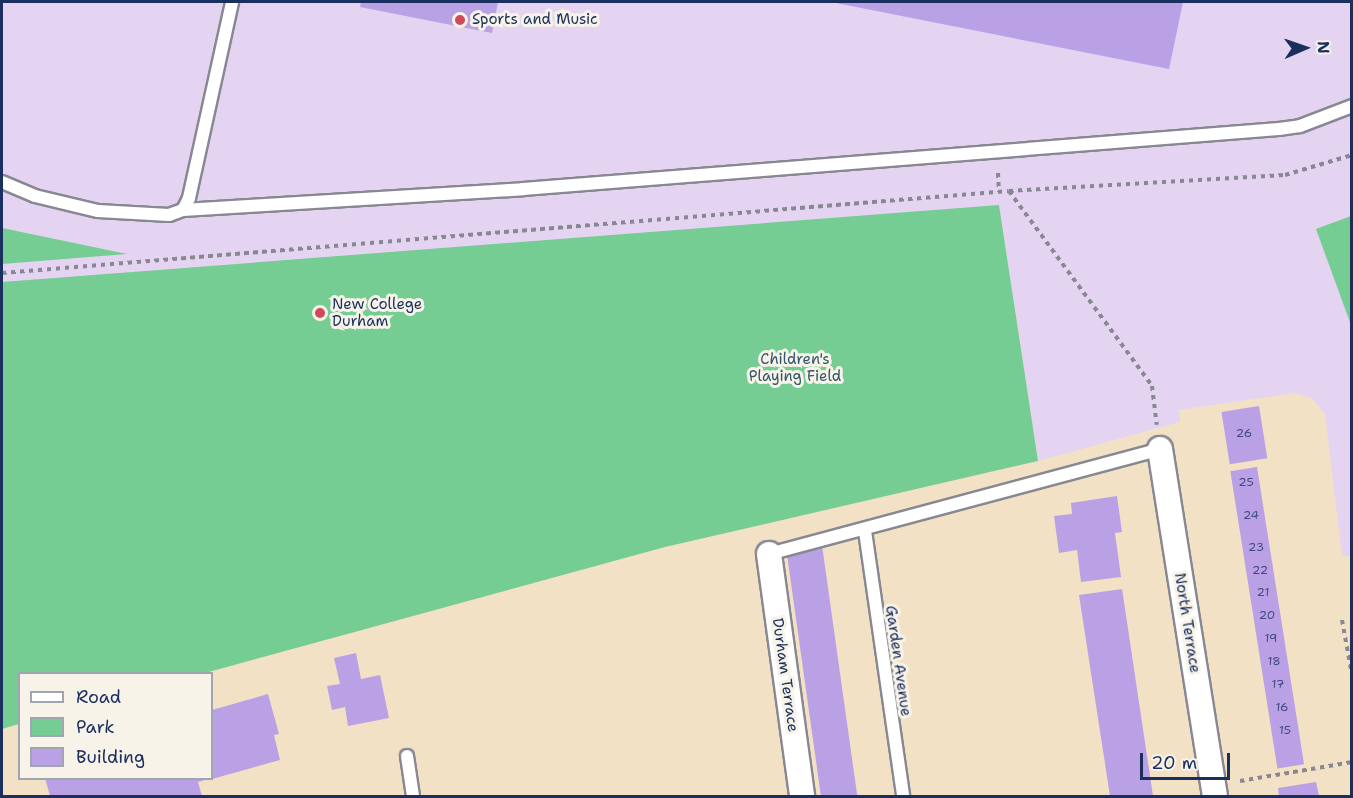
<!DOCTYPE html>
<style>
body{margin:0}
#map{position:relative;width:1353px;height:798px;overflow:hidden;background:#f3e1c6;font-family:"Shantell Sans",sans-serif}
div>[style]{position:absolute}
.built>*{inset:0;background:#e4d3f1}
.green>*{inset:0;background:#75cd93}
.building>*{inset:0;background:#baa0e4;transform-origin:0 0}
.path>*{height:4px;margin-top:-2px;transform-origin:0;background:repeating-linear-gradient(90deg,#878892 0 4.5px,transparent 0 9px)}
.roads{filter:drop-shadow(2px 0 #878892) drop-shadow(-2px 0 #878892) drop-shadow(0 2px #878892) drop-shadow(0 -2px #878892)}
.lane>*{height:12px;margin:-6px;padding:0 6px;transform-origin:6px;border-radius:6px;background:#fff}
.street>*{height:24px;margin:-12px;padding:0 12px;transform-origin:12px;border-radius:12px;background:#fff}
.dots>*{width:16px;height:16px;translate:-50% -50%;box-sizing:border-box;border:3px solid #f7f3e8;border-radius:50%}
span{translate:-50% -50%;white-space:nowrap;text-align:center;line-height:1.15;-webkit-text-stroke:6px #f7f3e8;paint-order:stroke}
.number-label{font-size:12px;color:#434b80}
.number-label span{-webkit-text-stroke-width:0}
.poi-label{font-size:15px;color:#1b2f5e}
.left{translate:0 -50%;text-align:left}
.park-label{font-size:15px;color:#32566b}
.street-label{font-size:15px;color:#1b2f5e}
.frame{position:absolute;inset:0;border:3px solid #1b2f5e;pointer-events:none}
.legend{position:absolute;left:18px;top:672px;width:195px;height:108px;box-sizing:border-box;background:#f7f3e8;border:2px solid #9fa5b1;margin:0;padding:8px 10px;list-style:none;font-size:18px;color:#1b2f5e}
.legend li{display:flex;align-items:center;gap:12px;height:30px}
.legend b{width:30px;border:2px solid #9fa5b1}
.north{position:absolute;left:1275px;top:18px;width:60px;height:60px;-webkit-text-stroke:4px #f7f3e8;paint-order:stroke;rotate:88deg;font-size:16px;font-weight:700;line-height:24px;text-align:center;color:#1b2f5e}
.north::after{content:'';display:block;margin:auto;width:21px;height:27px;background:#1b2f5e;clip-path:polygon(50% 0,100% 100%,50% 72%,0 100%)}
.scale{position:absolute;left:1140px;top:753px;width:90px;height:27px;box-sizing:border-box;border:3px solid #1b2f5e;border-top:0;padding-left:8px;font-size:18px;line-height:21px;white-space:nowrap;color:#1b2f5e;-webkit-text-stroke:4px #f7f3e8;paint-order:stroke}
</style>
<div id="map">
<div class="built">
<i style="clip-path:polygon(2px 2px,1351px 2px,1351px 556px,1342px 556px,1325px 414px,1312px 398px,1293px 393px,1179px 410px,1180px 422px,1038px 461px,999px 205px,205px 673px,20px 674px,19px 724px,2px 729px)"></i>
</div>
<div class="green">
<i style="clip-path:polygon(999px 205px,1038px 461px,665px 547px,205px 673px,20px 674px,19px 724px,2px 729px,2px 282px)"></i>
<i style="clip-path:polygon(1351px 216px,1352px 216px,1351px 325px,1316px 229px)"></i>
<i style="clip-path:polygon(2px 228px,127px 254px,2px 264px)"></i>
</div>
<div class="building">
<i style="clip-path:polygon(361px 2px,498px 2px,492px 33px,360px 7px)"></i>
<i style="clip-path:polygon(831px 2px,1183px 2px,1169px 69px)"></i>
<i style="left:1259px;top:406px;width:53px;height:38px;rotate:81deg"></i>
<i style="left:1257px;top:467px;width:301px;height:27px;rotate:81deg"></i>
<i style="clip-path:polygon(1117px 496px,1122px 532px,1115px 533px,1121px 577px,1081px 582px,1077px 550px,1059px 553px,1054px 516px,1072px 514px,1071px 503px)"></i>
<i style="left:822px;top:545px;width:253px;height:36px;rotate:82deg"></i>
<i style="clip-path:polygon(1122px 589px,1124px 602px,1153px 796px,1110px 796px,1079px 595px)"></i>
<i style="clip-path:polygon(356px 653px,361px 679px,380px 675px,389px 718px,348px 726px,345px 707px,332px 710px,327px 686px,340px 684px,334px 658px)"></i>
<i style="clip-path:polygon(268px 694px,279px 734px,274px 735px,280px 760px,212px 779px,212px 710px)"></i>
<i style="clip-path:polygon(45px 778px,209px 778px,209px 779px,198px 782px,202px 796px,50px 796px)"></i>
<i style="clip-path:polygon(1316px 782px,1319px 796px,1279px 796px,1278px 788px)"></i>
</div>
<div class="path">
<i style="left:998px;top:173px;width:19px;rotate:87deg"></i>
<i style="left:1009px;top:191px;width:242px;rotate:53.7deg"></i>
<i style="left:1152px;top:386px;width:39px;rotate:83deg"></i>
<i style="left:2px;top:273px;width:1010px;rotate:-4.66deg"></i>
<i style="left:1009px;top:191px;width:276px;rotate:-3.3deg"></i>
<i style="left:1285px;top:175px;width:70px;rotate:-16.6deg"></i>
<i style="left:1342px;top:620px;width:56px;rotate:79.7deg"></i>
<i style="left:1240px;top:781px;width:114px;rotate:-9.6deg"></i>
</div>
<div class="roads">
<div class="lane">
<i style="left:2px;top:182px;width:36px;rotate:23deg"></i>
<i style="left:35px;top:196px;width:65px;rotate:13.4deg"></i>
<i style="left:98px;top:211px;width:71px;rotate:3.2deg"></i>
<i style="left:169px;top:215px;width:15px;rotate:-20deg"></i>
<i style="left:183px;top:210px;width:341px;rotate:-3.5deg"></i>
<i style="left:523px;top:189px;width:758px;rotate:-4.54deg"></i>
<i style="left:1279px;top:129px;width:21px;rotate:-8deg"></i>
<i style="left:1300px;top:126px;width:56px;rotate:-21deg"></i>
<i style="left:183px;top:210px;width:13px;rotate:-63deg"></i>
<i style="left:189px;top:198px;width:201px;rotate:-77.6deg"></i>
<i style="left:865px;top:531px;width:268px;rotate:81.8deg"></i>
<i style="left:769px;top:554px;width:405px;rotate:-15deg"></i>
<i style="left:407px;top:756px;width:40px;rotate:81.5deg"></i>
</div>
<div class="street">
<i style="left:1160px;top:449px;width:351px;rotate:81deg"></i>
<i style="left:769px;top:554px;width:244px;rotate:82.2deg"></i>
</div>
</div>
<div class="dots">
<i style="left:460px;top:20px;background:#d1495b"></i>
<i style="left:320px;top:313px;background:#d1495b"></i>
</div>
<div class="number-label">
<span style="left:1244px;top:434px">26</span>
<span style="left:1246px;top:483px">25</span>
<span style="left:1251px;top:516px">24</span>
<span style="left:1256px;top:548px">23</span>
<span style="left:1260px;top:571px">22</span>
<span style="left:1263px;top:593px">21</span>
<span style="left:1267px;top:616px">20</span>
<span style="left:1271px;top:639px">19</span>
<span style="left:1274px;top:662px">18</span>
<span style="left:1278px;top:685px">17</span>
<span style="left:1282px;top:708px">16</span>
<span style="left:1285px;top:731px">15</span>
</div>
<div class="poi-label">
<span class="left" style="left:472px;top:20px">Sports and Music</span>
<span class="left" style="left:332px;top:313px">New College<br>Durham</span>
</div>
<div class="park-label">
<span style="left:795px;top:368px">Children's<br>Playing Field</span>
</div>
<div class="street-label">
<span style="left:1187px;top:623px;rotate:81deg">North Terrace</span>
<span style="left:898px;top:661px;rotate:82deg">Garden Avenue</span>
<span style="left:785px;top:675px;rotate:82deg">Durham Terrace</span>
</div>
<div class="frame"></div>
<ul class="legend">
<li><b style="height:8px;background:#fff"></b>Road</li>
<li><b style="height:16px;background:#75cd93"></b>Park</li>
<li><b style="height:16px;background:#baa0e4"></b>Building</li>
</ul>
<div class="north">N</div>
<div class="scale">20 m</div>
</div>
